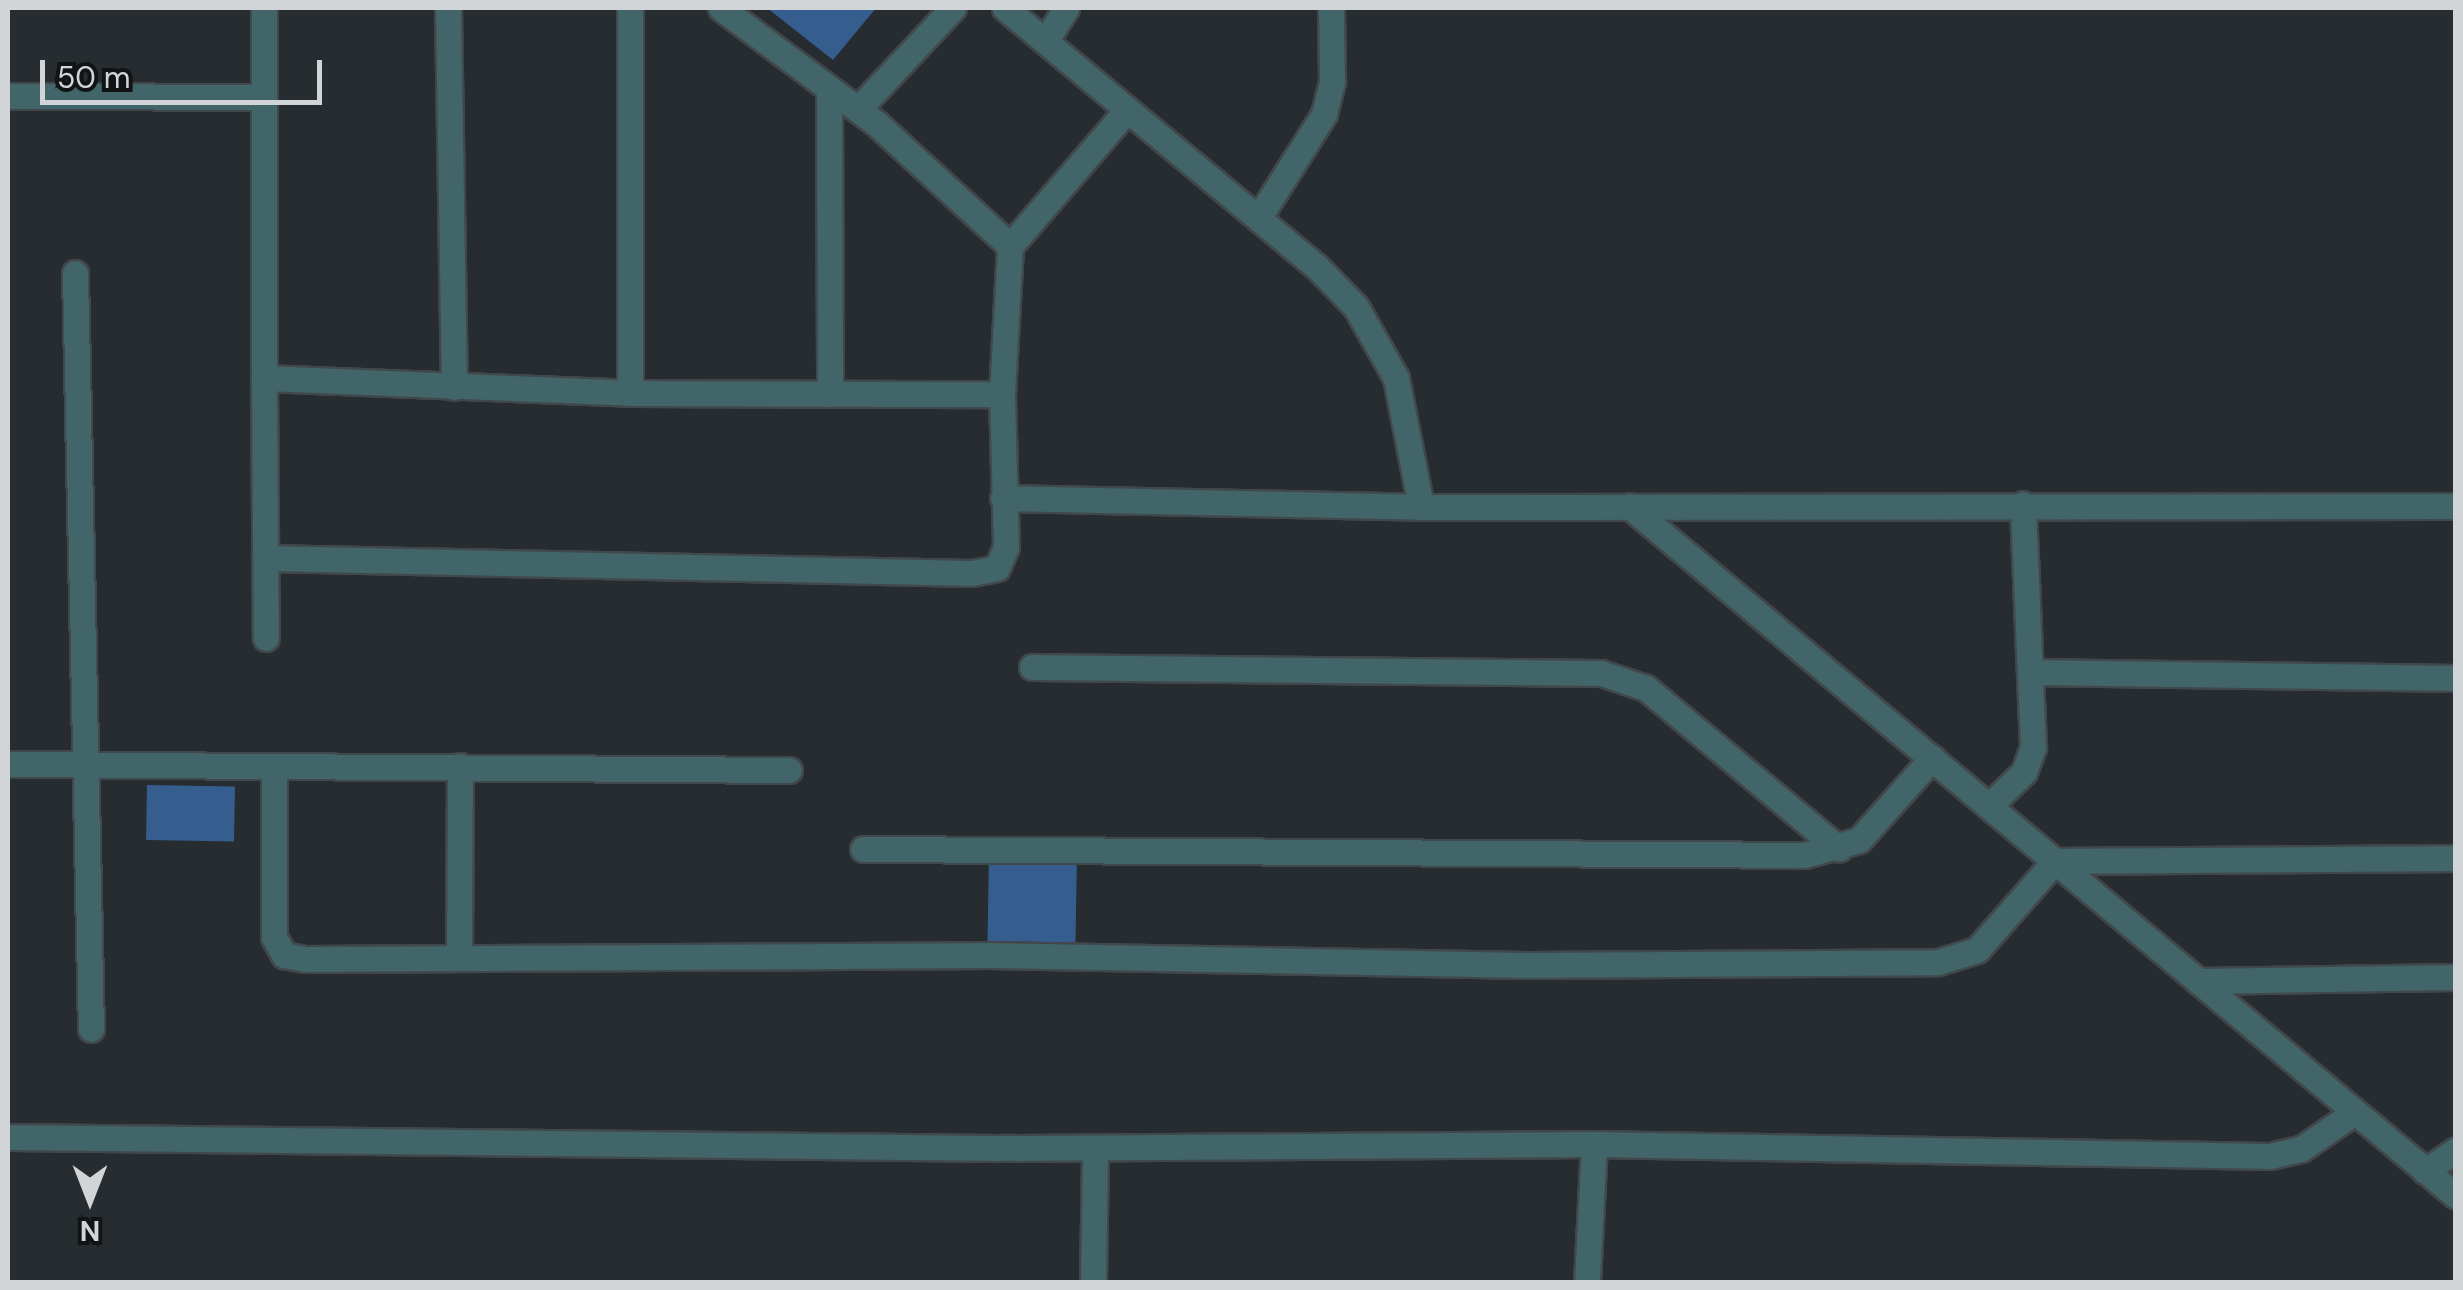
<!DOCTYPE html>
<style>
body{margin:0}
#map{position:relative;width:2463px;height:1290px;overflow:hidden;background:#262c2f;font-family:"DM Sans",sans-serif}
div>[style]{position:absolute}
.building>*{inset:0;background:#355d8e;transform-origin:0 0}
.roads{filter:drop-shadow(2px 0 #41474a) drop-shadow(-2px 0 #41474a) drop-shadow(0 2px #41474a) drop-shadow(0 -2px #41474a)}
.street>*{height:25px;margin:-12.5px;padding:0 12.5px;transform-origin:12.5px;border-radius:12.5px;background:#416568}
span{translate:-50% -50%;white-space:nowrap;text-align:center;line-height:1.15;-webkit-text-stroke:10px #111415;paint-order:stroke}
.frame{position:absolute;inset:0;border:10px solid #d1d5d7;pointer-events:none}
.north{position:absolute;left:40px;top:1150px;width:100px;height:100px;-webkit-text-stroke:8px #111415;paint-order:stroke;rotate:180deg;font-size:28px;font-weight:700;line-height:40px;text-align:center;color:#d1d5d7}
.north::after{content:'';display:block;margin:auto;width:35px;height:45px;background:#d1d5d7;clip-path:polygon(50% 0,100% 100%,50% 72%,0 100%)}
.scale{position:absolute;left:40px;top:60px;width:282px;height:45px;box-sizing:border-box;border:5px solid #d1d5d7;border-top:0;padding-left:12px;font-size:30px;line-height:35px;white-space:nowrap;color:#d1d5d7;-webkit-text-stroke:8px #111415;paint-order:stroke}
</style>
<div id="map">
<div class="building">
<i style="clip-path:polygon(767px 8px,876px 8px,833px 60px)"></i>
<i style="left:147px;top:785px;width:88px;height:55px;rotate:1deg"></i>
<i style="left:989px;top:855px;width:88px;height:88px;rotate:1deg"></i>
</div>
<div class="roads">
<div class="street">
<i style="left:264px;top:8px;width:370px;rotate:90deg"></i>
<i style="left:264px;top:378px;width:366px;rotate:2.3deg"></i>
<i style="left:630px;top:393px;width:372px;rotate:0.2deg"></i>
<i style="left:448px;top:8px;width:379px;rotate:89.1deg"></i>
<i style="left:630px;top:8px;width:385px;rotate:90deg"></i>
<i style="left:721px;top:8px;width:194px;rotate:36.6deg"></i>
<i style="left:877px;top:124px;width:180px;rotate:42.5deg"></i>
<i style="left:1005px;top:8px;width:404px;rotate:39.7deg"></i>
<i style="left:1316px;top:266px;width:57px;rotate:45.7deg"></i>
<i style="left:1356px;top:307px;width:81px;rotate:60.6deg"></i>
<i style="left:1396px;top:378px;width:131px;rotate:79deg"></i>
<i style="left:1046px;top:40px;width:38px;rotate:-58deg"></i>
<i style="left:829px;top:88px;width:306px;rotate:89.8deg"></i>
<i style="left:8px;top:96px;width:254px;rotate:0.2deg"></i>
<i style="left:858px;top:109px;width:139px;rotate:-46.8deg"></i>
<i style="left:1259px;top:217px;width:122px;rotate:-57.7deg"></i>
<i style="left:1324px;top:114px;width:34px;rotate:-76deg"></i>
<i style="left:1332px;top:81px;width:73px;rotate:-90.8deg"></i>
<i style="left:75px;top:273px;width:756px;rotate:88.79deg"></i>
<i style="left:264px;top:378px;width:260px;rotate:89.6deg"></i>
<i style="left:1003px;top:498px;width:418px;rotate:1.2deg"></i>
<i style="left:1421px;top:507px;width:1035px;rotate:-0.06deg"></i>
<i style="left:1629px;top:506px;width:1077px;rotate:39.84deg"></i>
<i style="left:267px;top:558px;width:705px;rotate:1.22deg"></i>
<i style="left:972px;top:573px;width:25px;rotate:-11deg"></i>
<i style="left:997px;top:568px;width:23px;rotate:-67deg"></i>
<i style="left:1006px;top:547px;width:153px;rotate:-91.5deg"></i>
<i style="left:1002px;top:394px;width:148px;rotate:-86.9deg"></i>
<i style="left:1010px;top:246px;width:178px;rotate:-49.3deg"></i>
<i style="left:1032px;top:667px;width:569px;rotate:0.6deg"></i>
<i style="left:1601px;top:673px;width:47px;rotate:18.4deg"></i>
<i style="left:1646px;top:688px;width:251px;rotate:39.8deg"></i>
<i style="left:2033px;top:672px;width:423px;rotate:0.8deg"></i>
<i style="left:8px;top:764px;width:781px;rotate:0.44deg"></i>
<i style="left:274px;top:767px;width:170px;rotate:90deg"></i>
<i style="left:274px;top:937px;width:21px;rotate:61deg"></i>
<i style="left:284px;top:955px;width:21px;rotate:11deg"></i>
<i style="left:305px;top:959px;width:685px;rotate:-0.33deg"></i>
<i style="left:990px;top:955px;width:537px;rotate:1.07deg"></i>
<i style="left:1527px;top:965px;width:411px;rotate:-0.4deg"></i>
<i style="left:1938px;top:962px;width:41px;rotate:-17.1deg"></i>
<i style="left:1977px;top:950px;width:118px;rotate:-48.8deg"></i>
<i style="left:2055px;top:861px;width:401px;rotate:-0.4deg"></i>
<i style="left:1989px;top:806px;width:49px;rotate:-44.2deg"></i>
<i style="left:2024px;top:772px;width:27px;rotate:-70deg"></i>
<i style="left:2033px;top:747px;width:243px;rotate:-92.4deg"></i>
<i style="left:863px;top:849px;width:942px;rotate:0.36deg"></i>
<i style="left:1805px;top:855px;width:56px;rotate:-15.5deg"></i>
<i style="left:1859px;top:840px;width:110px;rotate:-48.3deg"></i>
<i style="left:459px;top:955px;width:189px;rotate:-89.7deg"></i>
<i style="left:2198px;top:981px;width:258px;rotate:-0.9deg"></i>
<i style="left:8px;top:1137px;width:988px;rotate:0.64deg"></i>
<i style="left:996px;top:1148px;width:598px;rotate:-0.38deg"></i>
<i style="left:1594px;top:1144px;width:676px;rotate:1.02deg"></i>
<i style="left:2270px;top:1156px;width:32px;rotate:-13deg"></i>
<i style="left:2301px;top:1149px;width:65px;rotate:-34.4deg"></i>
<i style="left:2425px;top:1171px;width:37px;rotate:-34deg"></i>
<i style="left:1093px;top:1282px;width:134px;rotate:-89.1deg"></i>
<i style="left:1587px;top:1282px;width:138px;rotate:-87.1deg"></i>
</div>
</div>
<div class="frame"></div>
<div class="north">N</div>
<div class="scale">50 m</div>
</div>
